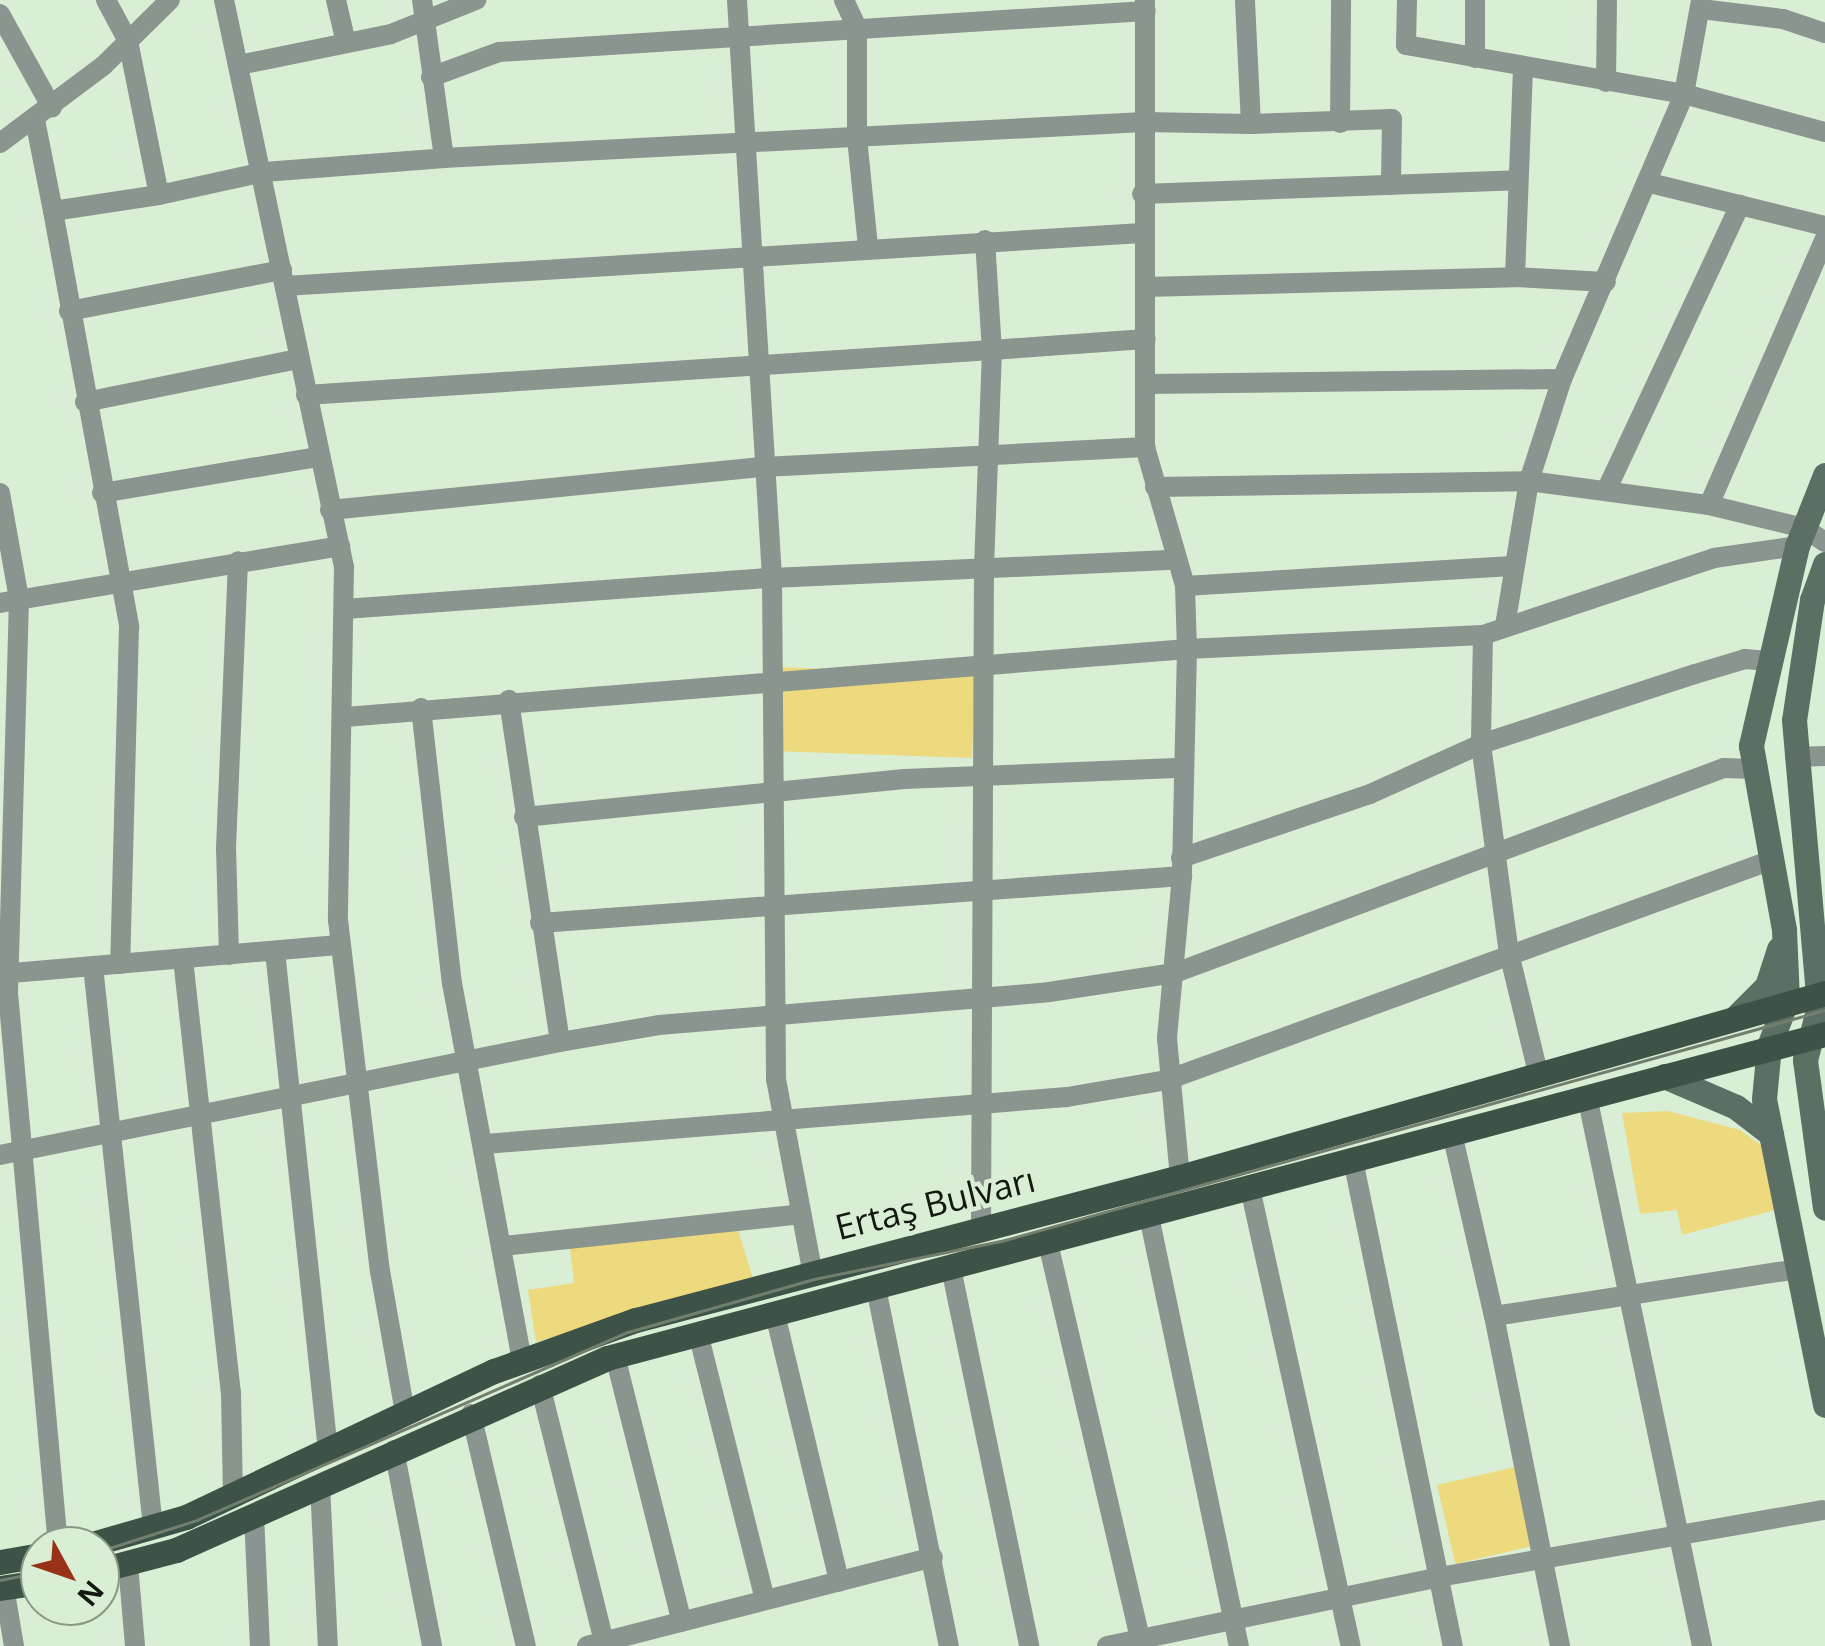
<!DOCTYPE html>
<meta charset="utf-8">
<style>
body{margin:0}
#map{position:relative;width:1825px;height:1646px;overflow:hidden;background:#daeed5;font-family:"Open Sans",sans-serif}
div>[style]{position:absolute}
.green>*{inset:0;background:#edd97e;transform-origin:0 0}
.street>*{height:20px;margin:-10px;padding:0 10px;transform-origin:10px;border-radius:10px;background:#89958e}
.secondary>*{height:25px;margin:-12.5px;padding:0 12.5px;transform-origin:12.5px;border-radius:12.5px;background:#5d6f64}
.primary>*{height:25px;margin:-12.5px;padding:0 12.5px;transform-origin:12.5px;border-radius:12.5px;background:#3e5347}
.tram>*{height:2.5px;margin:-1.25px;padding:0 1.25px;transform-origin:1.25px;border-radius:1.25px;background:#727e6e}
span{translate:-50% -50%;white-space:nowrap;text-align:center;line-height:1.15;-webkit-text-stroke:9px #daeed5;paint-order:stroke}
.street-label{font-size:35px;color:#131911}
.north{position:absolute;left:20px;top:1526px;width:100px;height:100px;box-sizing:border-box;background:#daeed5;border:2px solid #8a9987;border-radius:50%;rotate:130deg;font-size:28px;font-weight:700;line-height:40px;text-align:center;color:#131911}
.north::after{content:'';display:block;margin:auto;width:35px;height:45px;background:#993018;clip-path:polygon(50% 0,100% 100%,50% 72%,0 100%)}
</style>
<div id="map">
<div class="green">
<i style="left:975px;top:674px;width:84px;height:193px;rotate:92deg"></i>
<i style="clip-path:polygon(1668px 1111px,1740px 1130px,1762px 1146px,1775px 1210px,1682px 1235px,1677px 1210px,1640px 1214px,1622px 1113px)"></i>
<i style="clip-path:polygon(736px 1224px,753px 1278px,536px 1342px,528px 1290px,574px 1283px,570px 1248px)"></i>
<i style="left:1515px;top:1467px;width:81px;height:80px;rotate:77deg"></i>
</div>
<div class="street">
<i style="left:106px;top:0;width:47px;rotate:61.8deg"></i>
<i style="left:128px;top:41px;width:157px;rotate:78.6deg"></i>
<i style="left:159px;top:195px;width:107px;rotate:-12.4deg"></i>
<i style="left:264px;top:172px;width:181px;rotate:-4.4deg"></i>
<i style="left:444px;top:158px;width:160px;rotate:-97.9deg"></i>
<i style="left:224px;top:0;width:580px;rotate:78.05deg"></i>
<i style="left:344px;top:567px;width:353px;rotate:91deg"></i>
<i style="left:338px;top:920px;width:354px;rotate:83.2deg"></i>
<i style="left:380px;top:1271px;width:144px;rotate:80deg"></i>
<i style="left:336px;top:0;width:44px;rotate:76.9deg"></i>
<i style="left:737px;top:0;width:579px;rotate:86.53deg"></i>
<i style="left:772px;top:578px;width:501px;rotate:89.54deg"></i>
<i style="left:776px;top:1079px;width:194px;rotate:79.3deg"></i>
<i style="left:844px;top:0;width:31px;rotate:65deg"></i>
<i style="left:857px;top:28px;width:110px;rotate:90deg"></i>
<i style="left:857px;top:138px;width:109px;rotate:84.2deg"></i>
<i style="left:1145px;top:0;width:447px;rotate:90deg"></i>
<i style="left:1145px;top:447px;width:145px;rotate:73.9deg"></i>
<i style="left:1185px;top:586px;width:63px;rotate:88.2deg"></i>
<i style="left:1187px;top:649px;width:227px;rotate:91.3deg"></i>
<i style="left:1182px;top:876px;width:163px;rotate:95.3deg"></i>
<i style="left:1167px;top:1038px;width:140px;rotate:84.7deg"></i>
<i style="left:1407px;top:0;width:45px;rotate:91.3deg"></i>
<i style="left:1406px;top:45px;width:282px;rotate:10deg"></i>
<i style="left:1684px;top:94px;width:146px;rotate:15.1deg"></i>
<i style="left:1701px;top:9px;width:83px;rotate:7deg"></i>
<i style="left:1783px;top:19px;width:44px;rotate:18.4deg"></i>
<i style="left:0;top:14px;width:107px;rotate:61deg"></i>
<i style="left:1475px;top:58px;width:58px;rotate:-90deg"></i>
<i style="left:239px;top:65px;width:155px;rotate:-11.5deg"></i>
<i style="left:391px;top:34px;width:92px;rotate:-21.8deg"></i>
<i style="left:431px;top:77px;width:72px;rotate:-20.2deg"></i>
<i style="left:499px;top:52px;width:648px;rotate:-3.63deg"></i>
<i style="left:1606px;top:82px;width:82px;rotate:-89.3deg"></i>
<i style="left:35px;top:120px;width:93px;rotate:78.8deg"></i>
<i style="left:53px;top:211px;width:107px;rotate:-8.6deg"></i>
<i style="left:1340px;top:123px;width:123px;rotate:-89.5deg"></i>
<i style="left:1251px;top:124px;width:141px;rotate:-2deg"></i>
<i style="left:1392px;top:119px;width:66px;rotate:90.9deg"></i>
<i style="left:0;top:143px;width:129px;rotate:-36.8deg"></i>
<i style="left:103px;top:66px;width:94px;rotate:-44.6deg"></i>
<i style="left:444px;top:158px;width:701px;rotate:-2.94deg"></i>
<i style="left:1144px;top:122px;width:107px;rotate:1.1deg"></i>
<i style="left:1251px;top:124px;width:124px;rotate:-92.8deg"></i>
<i style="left:1650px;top:183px;width:180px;rotate:13.8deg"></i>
<i style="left:1142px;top:194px;width:375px;rotate:-2.1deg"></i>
<i style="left:53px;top:211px;width:423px;rotate:79.6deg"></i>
<i style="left:129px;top:627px;width:337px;rotate:91.5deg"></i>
<i style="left:985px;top:240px;width:110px;rotate:86.4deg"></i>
<i style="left:992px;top:350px;width:154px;rotate:-4.1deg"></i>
<i style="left:1515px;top:277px;width:208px;rotate:-87.8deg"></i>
<i style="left:285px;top:286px;width:859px;rotate:-3.54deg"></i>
<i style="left:1145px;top:287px;width:370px;rotate:-1.5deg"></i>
<i style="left:1515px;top:277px;width:91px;rotate:3.1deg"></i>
<i style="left:69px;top:311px;width:217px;rotate:-10.9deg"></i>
<i style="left:1147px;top:384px;width:415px;rotate:-0.7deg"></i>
<i style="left:306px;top:395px;width:687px;rotate:-3.75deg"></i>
<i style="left:992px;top:350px;width:216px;rotate:92.1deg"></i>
<i style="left:984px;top:566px;width:660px;rotate:90.26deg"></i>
<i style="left:85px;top:402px;width:218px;rotate:-11.4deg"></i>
<i style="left:1155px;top:487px;width:374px;rotate:-0.9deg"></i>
<i style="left:1529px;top:481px;width:182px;rotate:7.6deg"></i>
<i style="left:1709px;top:505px;width:98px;rotate:13.6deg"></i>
<i style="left:1804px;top:528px;width:25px;rotate:34deg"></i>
<i style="left:1606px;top:491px;width:316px;rotate:-64.9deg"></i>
<i style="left:0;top:493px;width:108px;rotate:79.8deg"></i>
<i style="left:19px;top:599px;width:394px;rotate:91.6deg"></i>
<i style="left:8px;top:993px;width:555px;rotate:84.83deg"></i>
<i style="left:102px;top:493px;width:218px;rotate:-9.5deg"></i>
<i style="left:1709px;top:505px;width:291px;rotate:-66.5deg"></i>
<i style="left:330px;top:510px;width:436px;rotate:-5.7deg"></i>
<i style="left:764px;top:467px;width:382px;rotate:-3deg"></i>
<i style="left:1185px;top:586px;width:327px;rotate:-3.5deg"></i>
<i style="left:0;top:603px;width:345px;rotate:-9.5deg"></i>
<i style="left:345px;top:609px;width:428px;rotate:-4.2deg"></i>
<i style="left:772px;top:578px;width:402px;rotate:-2.6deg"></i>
<i style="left:1505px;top:626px;width:147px;rotate:-80.6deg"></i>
<i style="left:1529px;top:481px;width:107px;rotate:-72.1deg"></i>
<i style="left:1562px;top:379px;width:310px;rotate:-66.8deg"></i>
<i style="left:1684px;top:94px;width:96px;rotate:-79.7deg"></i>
<i style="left:1483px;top:635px;width:109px;rotate:91.1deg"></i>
<i style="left:1481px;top:744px;width:211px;rotate:82.4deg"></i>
<i style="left:1509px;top:953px;width:128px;rotate:76.4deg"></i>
<i style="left:421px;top:708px;width:277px;rotate:83.6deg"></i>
<i style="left:452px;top:983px;width:382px;rotate:79.5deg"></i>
<i style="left:345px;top:717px;width:845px;rotate:-4.62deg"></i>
<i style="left:1187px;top:649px;width:296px;rotate:-2.7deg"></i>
<i style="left:1483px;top:635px;width:243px;rotate:-18.4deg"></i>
<i style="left:1714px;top:558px;width:84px;rotate:-8.2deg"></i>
<i style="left:1795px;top:757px;width:30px;rotate:-2deg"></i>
<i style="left:524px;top:817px;width:382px;rotate:-5.7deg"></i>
<i style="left:904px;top:779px;width:278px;rotate:-2.3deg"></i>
<i style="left:1181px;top:858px;width:200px;rotate:-18.7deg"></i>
<i style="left:1370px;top:794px;width:122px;rotate:-24.2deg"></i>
<i style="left:1481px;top:744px;width:225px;rotate:-18.1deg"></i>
<i style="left:1695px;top:674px;width:52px;rotate:-16.7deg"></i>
<i style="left:1745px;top:659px;width:23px;rotate:5deg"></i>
<i style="left:540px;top:923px;width:644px;rotate:-4.19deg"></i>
<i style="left:275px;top:951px;width:503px;rotate:83.95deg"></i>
<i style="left:229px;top:955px;width:107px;rotate:-91.6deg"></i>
<i style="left:226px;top:848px;width:287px;rotate:-87.6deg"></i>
<i style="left:183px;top:959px;width:437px;rotate:83.7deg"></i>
<i style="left:231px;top:1393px;width:103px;rotate:88.9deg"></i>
<i style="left:93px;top:966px;width:564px;rotate:83.9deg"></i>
<i style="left:0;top:974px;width:342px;rotate:-4.9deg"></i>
<i style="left:560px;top:1042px;width:100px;rotate:-9.7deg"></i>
<i style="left:659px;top:1025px;width:391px;rotate:-4.8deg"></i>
<i style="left:1049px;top:992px;width:127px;rotate:-8.6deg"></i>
<i style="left:1175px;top:973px;width:586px;rotate:-20.48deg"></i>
<i style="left:1724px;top:768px;width:28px;rotate:2deg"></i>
<i style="left:1587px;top:1096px;width:562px;rotate:78.19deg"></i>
<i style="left:1452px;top:1133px;width:188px;rotate:77.1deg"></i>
<i style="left:485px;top:1144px;width:584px;rotate:-4.62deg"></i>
<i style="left:1067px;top:1097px;width:101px;rotate:-9.6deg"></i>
<i style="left:1167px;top:1080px;width:641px;rotate:-19.99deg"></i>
<i style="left:0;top:1155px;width:571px;rotate:-11.41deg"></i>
<i style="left:560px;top:1042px;width:346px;rotate:-98.5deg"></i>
<i style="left:1353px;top:1160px;width:496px;rotate:78.4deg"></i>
<i style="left:1250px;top:1188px;width:469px;rotate:77.6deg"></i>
<i style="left:1149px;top:1216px;width:439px;rotate:78.2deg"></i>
<i style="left:1048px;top:1243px;width:414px;rotate:76.9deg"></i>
<i style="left:503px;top:1246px;width:300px;rotate:-6.1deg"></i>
<i style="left:951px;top:1268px;width:386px;rotate:78.3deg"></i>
<i style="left:876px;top:1288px;width:365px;rotate:78.5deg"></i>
<i style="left:775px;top:1314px;width:275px;rotate:76.5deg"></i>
<i style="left:698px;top:1333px;width:275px;rotate:75.9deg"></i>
<i style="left:615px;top:1356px;width:274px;rotate:75.9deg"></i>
<i style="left:540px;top:1385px;width:264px;rotate:76deg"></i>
<i style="left:471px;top:1414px;width:238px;rotate:76.7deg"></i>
<i style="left:394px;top:1450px;width:200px;rotate:79deg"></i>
<i style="left:320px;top:1485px;width:161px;rotate:87.2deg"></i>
<i style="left:254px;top:1515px;width:131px;rotate:87.4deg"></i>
<i style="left:128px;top:1564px;width:82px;rotate:85.1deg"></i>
<i style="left:4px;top:1587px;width:60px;rotate:80.4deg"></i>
<i style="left:587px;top:1646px;width:357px;rotate:-14.4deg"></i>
<i style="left:1107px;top:1646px;width:339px;rotate:-11.7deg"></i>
<i style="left:1439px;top:1577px;width:389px;rotate:-9.9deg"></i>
<i style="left:1560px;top:1646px;width:337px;rotate:-101.3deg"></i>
<i style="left:1494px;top:1316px;width:307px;rotate:-8.8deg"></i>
</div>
<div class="secondary">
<i style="left:1825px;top:475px;width:76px;rotate:111.5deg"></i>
<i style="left:1797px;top:546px;width:205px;rotate:103deg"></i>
<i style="left:1751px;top:746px;width:187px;rotate:79.8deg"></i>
<i style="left:1784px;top:930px;width:69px;rotate:87.5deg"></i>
<i style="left:1787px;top:999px;width:50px;rotate:111deg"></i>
<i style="left:1769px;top:1046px;width:53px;rotate:95.4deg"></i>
<i style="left:1764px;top:1099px;width:312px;rotate:78.7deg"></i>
<i style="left:1825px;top:564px;width:38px;rotate:110deg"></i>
<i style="left:1812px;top:600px;width:121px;rotate:98.5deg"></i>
<i style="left:1794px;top:720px;width:287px;rotate:85deg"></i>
<i style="left:1819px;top:1006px;width:56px;rotate:104.5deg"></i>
<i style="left:1805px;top:1060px;width:149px;rotate:82.3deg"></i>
<i style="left:1737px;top:1016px;width:42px;rotate:-45deg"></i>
<i style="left:1767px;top:986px;width:39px;rotate:-72deg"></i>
<i style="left:1664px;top:1076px;width:78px;rotate:23.3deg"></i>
<i style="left:1736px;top:1107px;width:44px;rotate:37.6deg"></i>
</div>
<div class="primary">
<i style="left:85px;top:1546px;width:105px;rotate:-16deg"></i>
<i style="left:186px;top:1517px;width:341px;rotate:-25.4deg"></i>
<i style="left:494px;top:1371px;width:151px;rotate:-19.8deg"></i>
<i style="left:636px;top:1320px;width:562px;rotate:-14.73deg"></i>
<i style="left:1180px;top:1177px;width:671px;rotate:-15.92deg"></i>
<i style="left:0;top:1562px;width:41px;rotate:-9.9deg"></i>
<i style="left:100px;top:1570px;width:79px;rotate:-14.7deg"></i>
<i style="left:176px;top:1550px;width:472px;rotate:-24deg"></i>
<i style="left:607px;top:1358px;width:1260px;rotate:-14.9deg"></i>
<i style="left:0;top:1588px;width:40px;rotate:-8.5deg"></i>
</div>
<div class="tram">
<i style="left:100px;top:1551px;width:102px;rotate:-17.7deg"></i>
<i style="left:197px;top:1520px;width:470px;rotate:-23.6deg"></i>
<i style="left:628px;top:1332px;width:193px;rotate:-15.9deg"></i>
<i style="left:814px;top:1279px;width:195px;rotate:-11.5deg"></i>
<i style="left:1005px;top:1240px;width:852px;rotate:-15.67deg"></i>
<i style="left:0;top:1580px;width:41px;rotate:-11.3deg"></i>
</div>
<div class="street-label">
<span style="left:935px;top:1203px;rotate:-14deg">Ertaş Bulvarı</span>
</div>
<div class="north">N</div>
</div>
